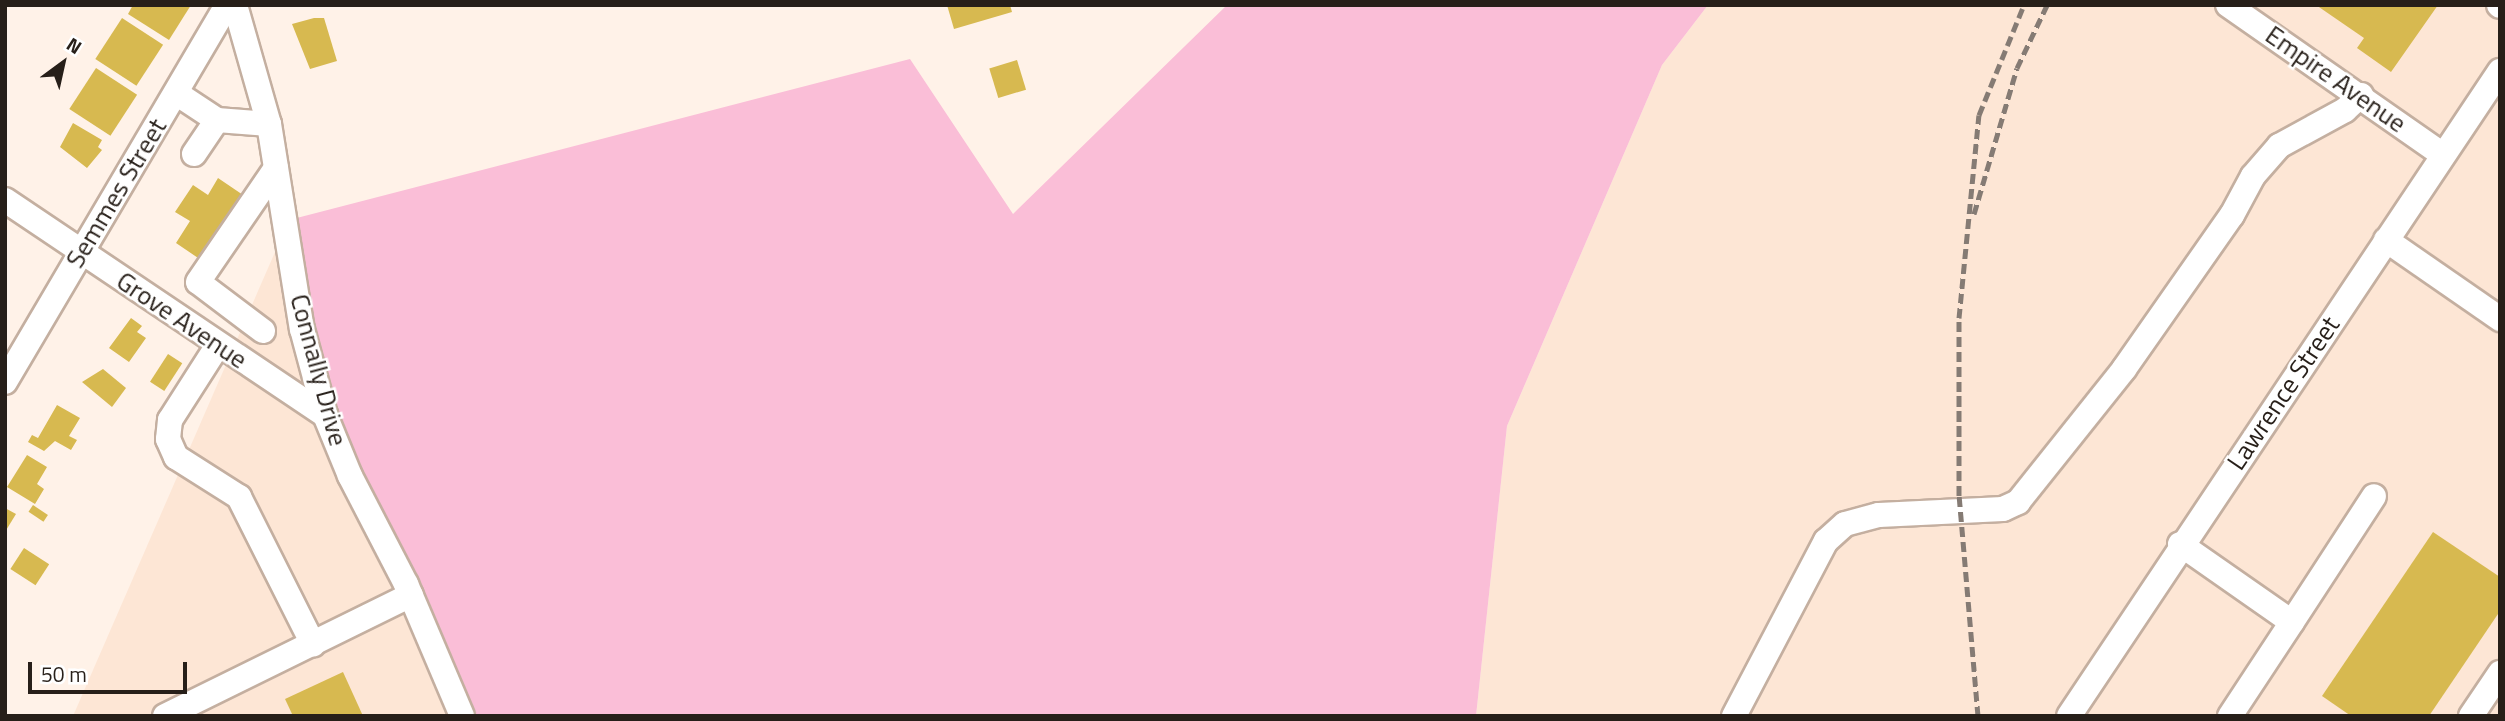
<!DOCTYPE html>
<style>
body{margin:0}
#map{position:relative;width:2505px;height:721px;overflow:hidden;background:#fff2e8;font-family:"Titillium Web",sans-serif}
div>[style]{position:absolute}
.built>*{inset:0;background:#fde6d5}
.green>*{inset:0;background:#fabed7}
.building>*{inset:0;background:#d7b950;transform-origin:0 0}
.roads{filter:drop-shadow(2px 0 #c4afa0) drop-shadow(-2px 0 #c4afa0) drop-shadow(0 2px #c4afa0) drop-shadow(0 -2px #c4afa0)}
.minor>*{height:24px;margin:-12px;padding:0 12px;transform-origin:12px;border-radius:12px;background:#fff}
.rail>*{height:5px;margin-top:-2.5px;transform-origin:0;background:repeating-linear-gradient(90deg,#857b74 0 10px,transparent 0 15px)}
span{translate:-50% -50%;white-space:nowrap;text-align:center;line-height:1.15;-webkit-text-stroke:5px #fff;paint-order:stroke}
.street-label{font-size:26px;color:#271f19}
.frame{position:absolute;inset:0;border:7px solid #271f19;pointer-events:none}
.north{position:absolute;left:28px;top:28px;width:70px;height:70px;-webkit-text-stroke:5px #fff;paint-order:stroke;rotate:33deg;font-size:19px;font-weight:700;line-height:28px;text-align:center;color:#271f19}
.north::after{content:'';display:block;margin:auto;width:24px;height:32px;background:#271f19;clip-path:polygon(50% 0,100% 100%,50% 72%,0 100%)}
.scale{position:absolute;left:28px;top:662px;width:159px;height:32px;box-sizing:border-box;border:4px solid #271f19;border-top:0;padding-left:9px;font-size:21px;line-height:24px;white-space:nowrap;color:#271f19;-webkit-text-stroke:5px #fff;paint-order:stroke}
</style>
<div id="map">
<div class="built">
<i style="clip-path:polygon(1708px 5px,2500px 5px,2500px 716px,1476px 716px,1507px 426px,1662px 65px)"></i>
<i style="clip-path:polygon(289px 220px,463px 716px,73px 716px)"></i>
</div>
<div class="green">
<i style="clip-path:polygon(1227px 5px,1708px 5px,1662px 65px,1507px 426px,1476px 716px,463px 716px,311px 404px,289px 220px,910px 59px,1013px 214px)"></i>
</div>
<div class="building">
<i style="clip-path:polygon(133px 5px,191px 5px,169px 40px,128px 14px)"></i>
<i style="clip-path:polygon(947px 5px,1010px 5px,1012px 12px,954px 29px)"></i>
<i style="clip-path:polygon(2316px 5px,2438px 5px,2391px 72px,2357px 48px,2364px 38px)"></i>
<i style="left:122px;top:18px;width:49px;height:49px;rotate:33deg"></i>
<i style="clip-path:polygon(314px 18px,324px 18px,337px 61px,310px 69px,292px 24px)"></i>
<i style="left:1017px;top:60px;width:31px;height:29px;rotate:73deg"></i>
<i style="left:96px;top:68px;width:49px;height:49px;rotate:33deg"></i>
<i style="clip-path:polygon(73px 123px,102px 140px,98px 147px,102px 150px,87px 168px,60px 147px)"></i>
<i style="clip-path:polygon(218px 178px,246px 197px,204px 262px,176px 243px,190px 221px,175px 212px,193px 185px,208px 195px)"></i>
<i style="clip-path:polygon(131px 318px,142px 326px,137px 332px,146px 338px,129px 362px,109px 348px)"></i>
<i style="left:168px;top:354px;width:17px;height:33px;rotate:33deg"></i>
<i style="clip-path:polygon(103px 369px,126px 388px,112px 407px,82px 382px)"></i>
<i style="clip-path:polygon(57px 405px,80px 418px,69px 436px,77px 440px,71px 450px,55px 441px,44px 451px,28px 442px,32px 435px,38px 438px)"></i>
<i style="clip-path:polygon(27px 455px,47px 467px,37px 484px,44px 489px,35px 504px,7px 487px)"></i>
<i style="left:33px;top:505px;width:18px;height:8px;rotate:34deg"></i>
<i style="clip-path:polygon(5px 508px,16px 514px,5px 532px)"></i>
<i style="clip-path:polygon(2433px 532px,2500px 577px,2500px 611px,2429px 716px,2351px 716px,2322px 696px)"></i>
<i style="left:24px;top:548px;width:30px;height:25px;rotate:33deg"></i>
<i style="clip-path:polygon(343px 672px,363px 716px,293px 716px,285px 699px)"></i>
</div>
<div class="roads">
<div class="minor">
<i style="left:235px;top:5px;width:124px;rotate:74.1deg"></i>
<i style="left:269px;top:124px;width:208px;rotate:80.9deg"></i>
<i style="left:302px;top:329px;width:89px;rotate:75deg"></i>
<i style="left:325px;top:415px;width:66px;rotate:67.7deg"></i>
<i style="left:350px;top:476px;width:122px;rotate:62.6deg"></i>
<i style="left:406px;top:584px;width:143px;rotate:67deg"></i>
<i style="left:2228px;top:5px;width:262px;rotate:34.9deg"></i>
<i style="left:2499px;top:5px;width:1px;rotate:45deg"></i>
<i style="left:176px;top:93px;width:49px;rotate:33.4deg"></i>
<i style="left:217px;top:120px;width:52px;rotate:4.4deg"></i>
<i style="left:194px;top:154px;width:41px;rotate:-55.9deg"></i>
<i style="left:5px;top:200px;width:386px;rotate:33.9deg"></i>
<i style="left:2386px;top:240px;width:139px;rotate:34.7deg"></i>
<i style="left:263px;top:331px;width:81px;rotate:-143deg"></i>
<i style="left:198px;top:282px;width:138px;rotate:-55.6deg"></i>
<i style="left:218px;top:345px;width:89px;rotate:122.6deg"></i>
<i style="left:170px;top:420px;width:19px;rotate:96deg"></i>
<i style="left:168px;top:439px;width:20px;rotate:66deg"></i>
<i style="left:176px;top:457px;width:75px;rotate:32.4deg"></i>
<i style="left:239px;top:497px;width:165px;rotate:63.3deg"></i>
<i style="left:5px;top:382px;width:438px;rotate:-59.5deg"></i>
<i style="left:2180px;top:544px;width:136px;rotate:34.9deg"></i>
<i style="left:2292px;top:622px;width:150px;rotate:-56.9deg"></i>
<i style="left:165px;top:716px;width:274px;rotate:-26.2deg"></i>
<i style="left:1734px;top:716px;width:198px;rotate:-62.3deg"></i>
<i style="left:1826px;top:541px;width:25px;rotate:-42deg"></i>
<i style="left:1845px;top:524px;width:35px;rotate:-15deg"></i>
<i style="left:1879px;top:515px;width:124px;rotate:-2.8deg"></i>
<i style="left:2003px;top:509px;width:17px;rotate:-25deg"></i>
<i style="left:2018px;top:502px;width:170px;rotate:-51.4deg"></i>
<i style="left:2124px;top:369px;width:188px;rotate:-55deg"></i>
<i style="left:2232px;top:215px;width:44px;rotate:-61.7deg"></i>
<i style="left:2253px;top:176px;width:40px;rotate:-49deg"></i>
<i style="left:2279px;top:146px;width:75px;rotate:-28.6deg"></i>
<i style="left:2345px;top:110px;width:22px;rotate:-43deg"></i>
<i style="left:2069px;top:716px;width:776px;rotate:-56.25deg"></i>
<i style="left:2230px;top:716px;width:113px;rotate:-56.6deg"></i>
<i style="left:2471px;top:716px;width:52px;rotate:-56deg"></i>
</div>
</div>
<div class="rail">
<i style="left:1974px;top:214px;width:152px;rotate:-73.6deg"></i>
<i style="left:2017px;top:68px;width:70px;rotate:-64.5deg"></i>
<i style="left:1978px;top:716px;width:221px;rotate:-94.9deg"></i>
<i style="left:1959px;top:496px;width:178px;rotate:-90deg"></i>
<i style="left:1959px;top:318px;width:204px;rotate:-84.4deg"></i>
<i style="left:1979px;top:115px;width:119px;rotate:-67.8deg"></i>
</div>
<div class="street-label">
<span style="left:2336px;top:79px;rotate:35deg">Empire Avenue</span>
<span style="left:116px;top:193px;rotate:-59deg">Semmes Street</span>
<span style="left:182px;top:320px;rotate:34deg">Grove Avenue</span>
<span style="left:319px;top:370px;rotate:75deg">Connally Drive</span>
<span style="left:2283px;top:393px;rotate:-56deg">Lawrence Street</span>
</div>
<div class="frame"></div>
<div class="north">N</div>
<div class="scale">50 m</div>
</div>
